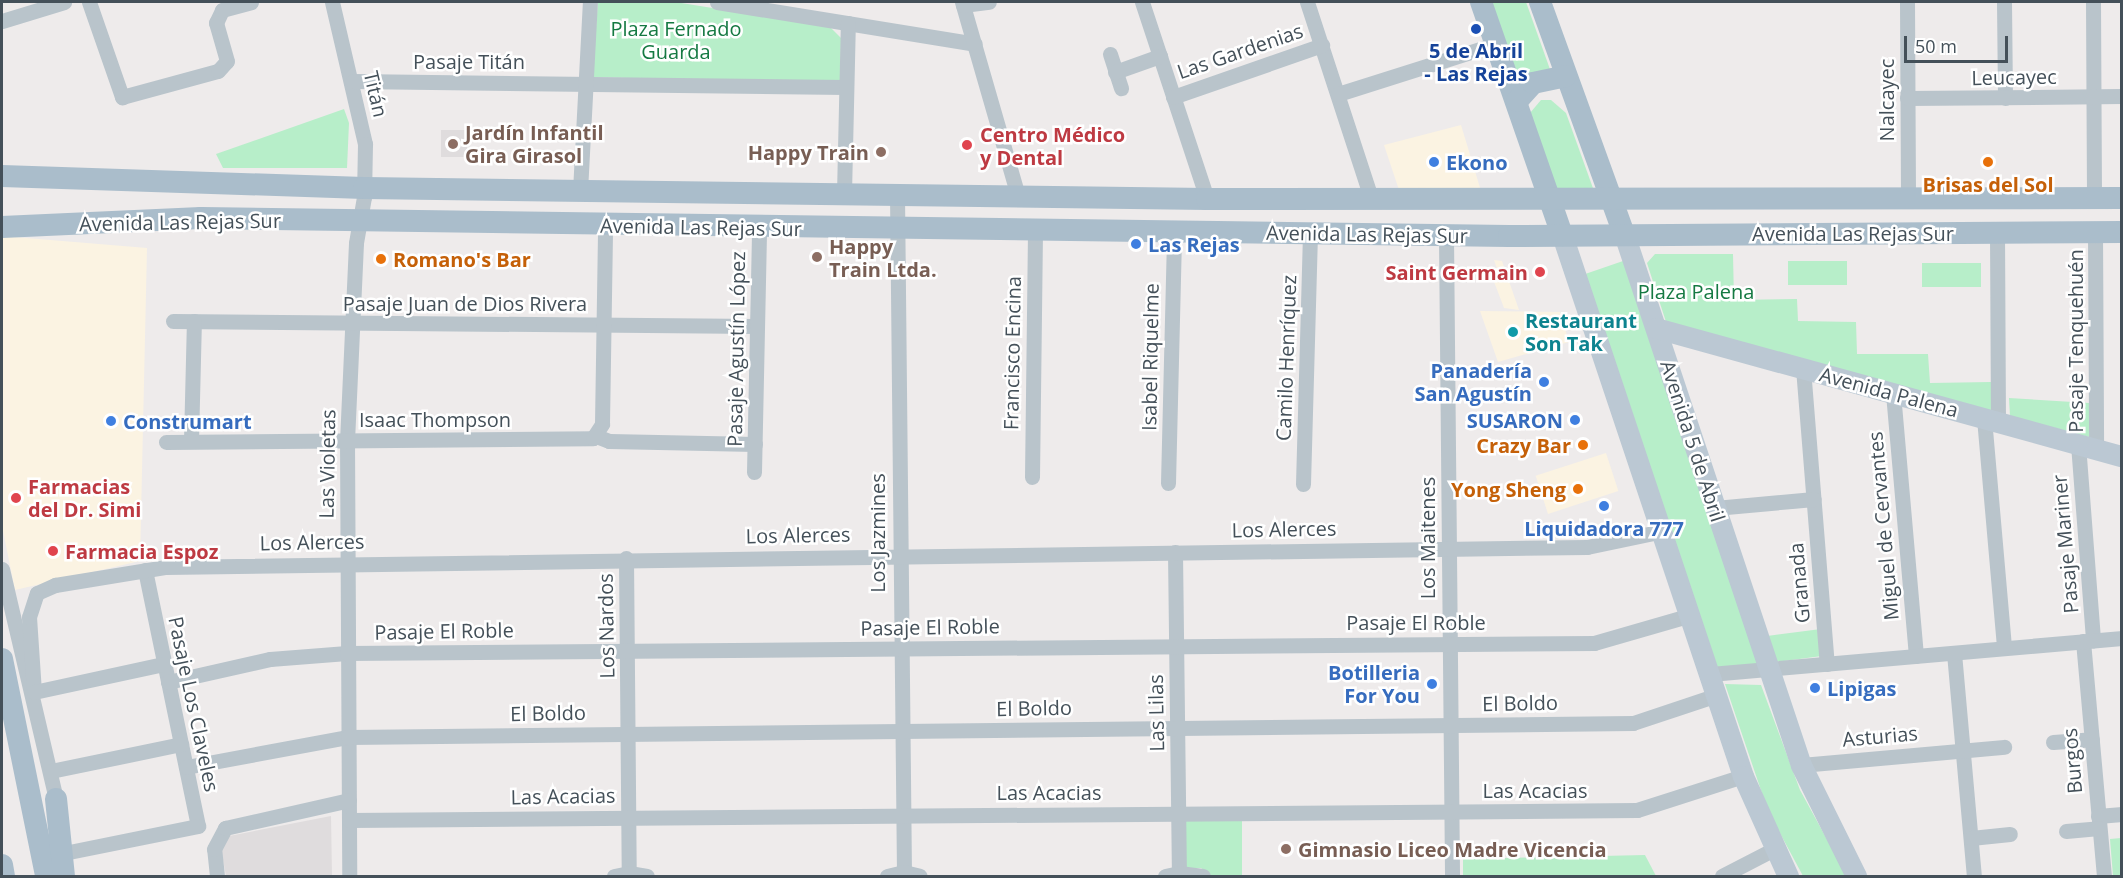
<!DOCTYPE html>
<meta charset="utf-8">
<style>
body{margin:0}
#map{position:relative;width:2123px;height:878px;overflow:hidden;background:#eeebeb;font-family:"Open Sans",sans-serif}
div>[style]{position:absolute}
.commercial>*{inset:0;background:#fbf3e2;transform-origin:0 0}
.education>*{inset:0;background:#dfdcdd;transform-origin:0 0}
.green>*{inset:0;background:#b7eec9;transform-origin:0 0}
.street>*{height:15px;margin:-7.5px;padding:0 7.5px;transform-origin:7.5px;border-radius:7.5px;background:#b9c4cb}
.secondary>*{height:21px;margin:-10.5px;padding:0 10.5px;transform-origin:10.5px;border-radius:10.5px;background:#bbc8d3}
.primary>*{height:22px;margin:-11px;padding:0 11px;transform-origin:11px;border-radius:11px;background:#aabdcb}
.dots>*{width:16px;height:16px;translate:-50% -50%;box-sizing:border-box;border:3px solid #fff;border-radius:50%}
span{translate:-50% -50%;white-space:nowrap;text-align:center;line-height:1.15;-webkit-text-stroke:5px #fff;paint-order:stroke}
.park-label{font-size:20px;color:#157942}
.transit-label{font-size:20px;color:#164399;font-weight:700}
.street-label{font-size:20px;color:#445059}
.education-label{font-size:20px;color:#785e54;font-weight:700}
.left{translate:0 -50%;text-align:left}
.right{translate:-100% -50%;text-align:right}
.health-label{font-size:20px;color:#be3a42;font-weight:700}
.shop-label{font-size:20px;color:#366cbe;font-weight:700}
.food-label{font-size:20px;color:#c56008;font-weight:700}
.culture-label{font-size:20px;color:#0d838f;font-weight:700}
.frame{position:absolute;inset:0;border:3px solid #445059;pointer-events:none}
.scale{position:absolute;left:1904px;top:36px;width:104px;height:27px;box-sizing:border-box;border:3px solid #445059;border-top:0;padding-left:8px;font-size:18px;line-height:21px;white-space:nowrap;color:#445059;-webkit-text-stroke:4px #fff;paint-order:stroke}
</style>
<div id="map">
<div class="commercial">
<i style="clip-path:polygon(1461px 125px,1481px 191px,1399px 190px,1384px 145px)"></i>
<i style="clip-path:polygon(2px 236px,147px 248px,140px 561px,15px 590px,2px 526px)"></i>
<i style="clip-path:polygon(1494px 260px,1502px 261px,1519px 310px,1504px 308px,1493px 279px,1500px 278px)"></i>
<i style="clip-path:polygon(1480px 311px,1560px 312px,1569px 342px,1498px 362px)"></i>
<i style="left:1606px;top:453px;width:40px;height:74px;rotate:72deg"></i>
</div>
<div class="education">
<i style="left:441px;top:130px;width:26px;height:27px"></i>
<i style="clip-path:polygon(331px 816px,332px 876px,226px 876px,220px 844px,224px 837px)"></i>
</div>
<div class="green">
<i style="clip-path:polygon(598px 2px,675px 2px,830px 27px,841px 38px,840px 84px,592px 77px)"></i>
<i style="clip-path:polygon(1489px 2px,1526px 2px,1552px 75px,1519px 87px)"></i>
<i style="clip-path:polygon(1541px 100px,1551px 100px,1566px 113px,1594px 191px,1555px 189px,1530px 113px)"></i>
<i style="clip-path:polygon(344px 109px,349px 123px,347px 168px,223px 168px,216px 154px)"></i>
<i style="clip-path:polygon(1655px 254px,1733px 254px,1734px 300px,1797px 299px,1798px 321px,1856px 322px,1857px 354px,1928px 354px,1930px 383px,1991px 382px,1991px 414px,1667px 325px,1647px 263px)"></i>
<i style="left:1623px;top:261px;width:424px;height:43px;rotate:71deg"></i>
<i style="left:1847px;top:261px;width:24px;height:59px;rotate:90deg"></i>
<i style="left:1981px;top:263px;width:24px;height:59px;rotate:90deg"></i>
<i style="clip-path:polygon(2009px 398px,2089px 403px,2089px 437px,2010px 416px)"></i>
<i style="clip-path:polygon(1821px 629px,1822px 656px,1776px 662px,1767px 636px)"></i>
<i style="clip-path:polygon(1725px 684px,1761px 685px,1800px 790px,1847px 876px,1803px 876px,1768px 811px)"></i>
<i style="clip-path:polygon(1184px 820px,1242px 820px,1242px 876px,1212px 876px,1201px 868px,1184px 868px)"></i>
<i style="clip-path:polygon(2121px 838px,2121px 876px,2113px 876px,2110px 839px)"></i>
<i style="clip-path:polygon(1645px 855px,1656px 876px,1463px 876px,1463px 859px)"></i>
</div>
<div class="street">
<i style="left:89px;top:2px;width:101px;rotate:70.8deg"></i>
<i style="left:122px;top:97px;width:99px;rotate:-15.2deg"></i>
<i style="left:218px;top:71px;width:13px;rotate:-48deg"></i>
<i style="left:227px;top:61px;width:40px;rotate:-106deg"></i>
<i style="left:216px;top:23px;width:14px;rotate:-65deg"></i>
<i style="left:332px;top:2px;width:146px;rotate:76.9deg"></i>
<i style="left:365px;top:144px;width:53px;rotate:91.1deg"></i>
<i style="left:364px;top:197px;width:47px;rotate:99.9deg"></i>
<i style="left:356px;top:243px;width:197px;rotate:92.6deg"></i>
<i style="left:347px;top:440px;width:436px;rotate:89.7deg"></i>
<i style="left:717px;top:2px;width:261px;rotate:9.2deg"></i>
<i style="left:962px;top:2px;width:202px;rotate:73.9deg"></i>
<i style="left:1142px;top:2px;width:207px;rotate:71.7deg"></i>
<i style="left:1307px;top:2px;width:209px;rotate:71.9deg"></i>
<i style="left:1907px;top:2px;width:196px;rotate:89.7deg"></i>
<i style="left:2004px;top:2px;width:96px;rotate:89.4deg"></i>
<i style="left:2093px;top:2px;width:196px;rotate:89.7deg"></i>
<i style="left:963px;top:5px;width:26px;rotate:-7deg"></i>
<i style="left:222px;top:10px;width:30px;rotate:-15deg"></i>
<i style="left:2px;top:21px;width:65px;rotate:-17deg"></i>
<i style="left:1110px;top:54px;width:36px;rotate:72deg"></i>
<i style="left:1115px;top:72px;width:48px;rotate:-19.6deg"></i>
<i style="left:353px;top:81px;width:493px;rotate:0.7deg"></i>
<i style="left:1338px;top:94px;width:166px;rotate:-17.6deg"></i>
<i style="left:1173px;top:97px;width:158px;rotate:-19.2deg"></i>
<i style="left:1907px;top:98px;width:215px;rotate:-0.5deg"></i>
<i style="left:580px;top:191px;width:189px;rotate:-87deg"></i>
<i style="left:844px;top:194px;width:171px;rotate:-88.7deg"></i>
<i style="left:897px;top:194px;width:678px;rotate:89.41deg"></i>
<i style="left:1997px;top:232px;width:190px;rotate:89.7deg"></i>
<i style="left:2095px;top:232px;width:217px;rotate:89.7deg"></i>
<i style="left:1446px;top:236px;width:640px;rotate:89.46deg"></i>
<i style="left:173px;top:321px;width:584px;rotate:0.49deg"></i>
<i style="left:1803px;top:368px;width:297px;rotate:85.4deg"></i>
<i style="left:1893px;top:393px;width:264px;rotate:85deg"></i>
<i style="left:1984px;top:418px;width:231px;rotate:85deg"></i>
<i style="left:596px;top:436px;width:14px;rotate:21deg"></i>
<i style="left:609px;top:441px;width:146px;rotate:1.2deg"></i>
<i style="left:191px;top:441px;width:120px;rotate:-88.6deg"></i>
<i style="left:166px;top:442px;width:427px;rotate:-0.5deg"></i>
<i style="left:593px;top:438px;width:17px;rotate:-57deg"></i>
<i style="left:602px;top:424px;width:199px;rotate:-89.1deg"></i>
<i style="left:2078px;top:444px;width:197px;rotate:85.6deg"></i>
<i style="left:754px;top:472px;width:244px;rotate:-88.8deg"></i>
<i style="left:1032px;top:477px;width:248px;rotate:-89.3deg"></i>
<i style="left:1168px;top:483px;width:251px;rotate:-88.6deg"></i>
<i style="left:1303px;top:484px;width:250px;rotate:-88.4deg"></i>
<i style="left:1715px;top:508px;width:99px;rotate:-5.2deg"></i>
<i style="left:1175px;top:552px;width:321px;rotate:89.3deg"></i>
<i style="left:626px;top:558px;width:315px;rotate:89.5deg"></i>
<i style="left:2px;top:569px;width:244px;rotate:76.8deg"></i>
<i style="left:145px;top:570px;width:261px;rotate:78.3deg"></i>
<i style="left:2083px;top:641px;width:236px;rotate:84.9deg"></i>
<i style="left:1954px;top:653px;width:224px;rotate:84.9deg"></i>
<i style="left:1710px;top:674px;width:414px;rotate:-5deg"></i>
<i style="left:168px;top:682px;width:105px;rotate:-12.7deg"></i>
<i style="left:270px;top:659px;width:77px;rotate:-4.5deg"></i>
<i style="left:347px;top:653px;width:1247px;rotate:-0.46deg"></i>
<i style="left:1594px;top:643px;width:101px;rotate:-16.1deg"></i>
<i style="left:34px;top:692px;width:75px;rotate:-93.8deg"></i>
<i style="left:29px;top:617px;width:25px;rotate:-72deg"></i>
<i style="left:37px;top:593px;width:20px;rotate:-24deg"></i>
<i style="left:55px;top:585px;width:111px;rotate:-9.3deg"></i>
<i style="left:165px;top:567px;width:1422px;rotate:-0.81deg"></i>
<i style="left:1587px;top:547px;width:78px;rotate:-11.9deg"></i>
<i style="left:34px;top:692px;width:133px;rotate:-12.2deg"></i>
<i style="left:2053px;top:742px;width:39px;rotate:-4deg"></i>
<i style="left:1801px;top:765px;width:204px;rotate:-5.1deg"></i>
<i style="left:186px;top:767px;width:165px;rotate:-10.5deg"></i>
<i style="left:348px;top:737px;width:1285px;rotate:-0.62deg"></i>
<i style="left:1633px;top:723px;width:89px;rotate:-18.4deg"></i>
<i style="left:51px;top:771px;width:133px;rotate:-11.7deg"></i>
<i style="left:2098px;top:816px;width:24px;rotate:-5deg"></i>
<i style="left:349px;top:820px;width:1288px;rotate:-0.44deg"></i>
<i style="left:1637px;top:810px;width:111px;rotate:-17.8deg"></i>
<i style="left:2066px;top:831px;width:33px;rotate:-5deg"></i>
<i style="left:1971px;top:838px;width:39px;rotate:-6deg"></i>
<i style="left:69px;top:852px;width:132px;rotate:-11.4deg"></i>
<i style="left:217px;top:876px;width:27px;rotate:-96deg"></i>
<i style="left:214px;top:849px;width:24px;rotate:-62deg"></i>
<i style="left:225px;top:828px;width:127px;rotate:-12.7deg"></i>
<i style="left:614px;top:876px;width:15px;rotate:-11deg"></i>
<i style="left:629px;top:873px;width:18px;rotate:9deg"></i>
<i style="left:887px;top:876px;width:17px;rotate:-13deg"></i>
<i style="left:904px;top:872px;width:16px;rotate:14deg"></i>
<i style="left:1165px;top:876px;width:14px;rotate:-12deg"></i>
<i style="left:1179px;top:873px;width:24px;rotate:7deg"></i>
<i style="left:1722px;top:876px;width:59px;rotate:-27.4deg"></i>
</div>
<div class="secondary">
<i style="left:1624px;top:234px;width:560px;rotate:71.57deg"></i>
<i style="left:1801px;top:765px;width:124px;rotate:63.6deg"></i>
<i style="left:1562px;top:235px;width:570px;rotate:71.5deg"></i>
<i style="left:1743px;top:776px;width:110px;rotate:65.8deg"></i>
<i style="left:1656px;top:328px;width:483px;rotate:15.4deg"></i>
</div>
<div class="primary">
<i style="left:1481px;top:2px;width:247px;rotate:70.8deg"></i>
<i style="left:1540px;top:2px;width:247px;rotate:70.1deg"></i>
<i style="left:1517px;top:101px;width:24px;rotate:-48deg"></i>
<i style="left:1533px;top:83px;width:33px;rotate:-12deg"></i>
<i style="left:2px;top:176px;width:362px;rotate:1.9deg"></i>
<i style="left:364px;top:188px;width:843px;rotate:0.75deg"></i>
<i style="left:1207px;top:199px;width:915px;rotate:-0.06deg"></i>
<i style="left:2px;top:227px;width:199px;rotate:-2.6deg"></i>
<i style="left:201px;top:218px;width:1308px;rotate:0.79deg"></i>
<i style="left:1509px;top:236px;width:613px;rotate:-0.37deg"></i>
<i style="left:2px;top:659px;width:221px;rotate:78.5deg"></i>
<i style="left:56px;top:799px;width:77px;rotate:84.1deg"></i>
<i style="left:2px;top:865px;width:11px;rotate:80deg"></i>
</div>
<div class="dots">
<i style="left:1476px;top:29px;background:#1a4fb4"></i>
<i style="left:453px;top:144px;background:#8d6e63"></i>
<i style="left:967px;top:145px;background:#e0444e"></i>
<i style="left:881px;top:152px;background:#8d6e63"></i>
<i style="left:1434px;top:162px;background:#3f7fe0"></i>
<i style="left:1988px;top:162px;background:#e8710a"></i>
<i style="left:1136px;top:244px;background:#3f7fe0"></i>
<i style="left:817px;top:257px;background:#8d6e63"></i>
<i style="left:381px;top:259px;background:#e8710a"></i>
<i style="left:1540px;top:272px;background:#e0444e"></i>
<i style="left:1513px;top:332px;background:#0f9aa8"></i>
<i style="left:1544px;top:382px;background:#3f7fe0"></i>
<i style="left:1575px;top:420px;background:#3f7fe0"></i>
<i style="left:111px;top:421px;background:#3f7fe0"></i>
<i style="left:1583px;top:445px;background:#e8710a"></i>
<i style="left:1578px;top:489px;background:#e8710a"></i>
<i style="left:16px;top:498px;background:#e0444e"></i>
<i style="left:1604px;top:506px;background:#3f7fe0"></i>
<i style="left:53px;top:551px;background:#e0444e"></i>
<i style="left:1432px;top:684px;background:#3f7fe0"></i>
<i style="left:1815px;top:688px;background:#3f7fe0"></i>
<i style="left:1286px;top:849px;background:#8d6e63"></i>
</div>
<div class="park-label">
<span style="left:676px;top:40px">Plaza Fernado<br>Guarda</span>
<span style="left:1696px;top:291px">Plaza Palena</span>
</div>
<div class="transit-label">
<span style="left:1476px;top:62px">5 de Abril<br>- Las Rejas</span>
</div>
<div class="street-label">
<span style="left:1240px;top:51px;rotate:-19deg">Las Gardenias</span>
<span style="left:469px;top:61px">Pasaje Titán</span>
<span style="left:2014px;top:77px;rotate:-1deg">Leucayec</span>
<span style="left:376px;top:94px;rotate:77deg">Titán</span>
<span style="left:1886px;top:100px;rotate:-90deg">Nalcayec</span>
<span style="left:180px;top:222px;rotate:-1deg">Avenida Las Rejas Sur</span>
<span style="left:701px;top:227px;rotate:1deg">Avenida Las Rejas Sur</span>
<span style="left:1853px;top:233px">Avenida Las Rejas Sur</span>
<span style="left:1367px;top:234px;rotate:1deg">Avenida Las Rejas Sur</span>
<span style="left:465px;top:303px">Pasaje Juan de Dios Rivera</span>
<span style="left:2075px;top:341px;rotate:-90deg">Pasaje Tenquehuén</span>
<span style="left:736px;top:349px;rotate:-89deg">Pasaje Agustín López</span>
<span style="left:1012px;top:353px;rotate:-89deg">Francisco Encina</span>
<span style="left:1150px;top:357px;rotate:-89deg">Isabel Riquelme</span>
<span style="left:1286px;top:358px;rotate:-88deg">Camilo Henríquez</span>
<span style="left:1889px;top:392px;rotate:15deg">Avenida Palena</span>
<span style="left:435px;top:419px">Isaac Thompson</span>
<span style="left:1693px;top:441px;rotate:72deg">Avenida 5 de Abril</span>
<span style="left:327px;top:464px;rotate:-89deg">Las Violetas</span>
<span style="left:1883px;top:526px;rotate:-95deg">Miguel de Cervantes</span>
<span style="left:1284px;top:529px;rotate:-1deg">Los Alerces</span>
<span style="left:877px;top:533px;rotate:-90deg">Los Jazmines</span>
<span style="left:798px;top:535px;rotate:-1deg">Los Alerces</span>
<span style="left:1427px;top:538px;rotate:-90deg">Los Maitenes</span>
<span style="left:312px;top:542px;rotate:-1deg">Los Alerces</span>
<span style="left:2065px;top:544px;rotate:-95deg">Pasaje Mariner</span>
<span style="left:1799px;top:583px;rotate:-95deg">Granada</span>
<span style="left:1416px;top:622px">Pasaje El Roble</span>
<span style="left:606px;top:626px;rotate:-91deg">Los Nardos</span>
<span style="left:930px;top:627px;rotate:-1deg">Pasaje El Roble</span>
<span style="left:444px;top:631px;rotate:-1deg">Pasaje El Roble</span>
<span style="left:1520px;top:703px;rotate:-1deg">El Boldo</span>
<span style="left:194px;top:704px;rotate:78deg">Pasaje Los Claveles</span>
<span style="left:1034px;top:708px;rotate:-1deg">El Boldo</span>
<span style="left:548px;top:713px;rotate:-1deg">El Boldo</span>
<span style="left:1156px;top:713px;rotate:-91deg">Las Lilas</span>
<span style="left:1880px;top:736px;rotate:-5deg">Asturias</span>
<span style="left:2072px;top:761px;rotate:-95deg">Burgos</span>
<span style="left:1535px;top:790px">Las Acacias</span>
<span style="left:1049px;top:792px">Las Acacias</span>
<span style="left:563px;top:796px;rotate:-1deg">Las Acacias</span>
</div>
<div class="education-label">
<span class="left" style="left:465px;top:144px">Jardín Infantil<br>Gira Girasol</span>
<span class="right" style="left:869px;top:152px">Happy Train</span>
<span class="left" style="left:829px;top:258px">Happy<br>Train Ltda.</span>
<span class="left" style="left:1298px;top:849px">Gimnasio Liceo Madre Vicencia</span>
</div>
<div class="health-label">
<span class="left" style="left:980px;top:146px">Centro Médico<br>y Dental</span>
<span class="right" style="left:1528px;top:272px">Saint Germain</span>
<span class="left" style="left:28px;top:498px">Farmacias<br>del Dr. Simi</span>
<span class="left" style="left:65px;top:551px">Farmacia Espoz</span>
</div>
<div class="shop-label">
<span class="left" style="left:1446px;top:162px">Ekono</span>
<span class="left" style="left:1148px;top:244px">Las Rejas</span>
<span class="right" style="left:1532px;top:382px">Panadería<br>San Agustín</span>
<span class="right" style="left:1563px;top:420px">SUSARON</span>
<span class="left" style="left:123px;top:421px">Construmart</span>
<span style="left:1604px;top:528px">Liquidadora 777</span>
<span class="right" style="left:1420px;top:684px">Botilleria<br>For You</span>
<span class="left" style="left:1827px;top:688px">Lipigas</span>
</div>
<div class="food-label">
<span style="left:1988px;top:184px">Brisas del Sol</span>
<span class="left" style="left:393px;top:259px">Romano's Bar</span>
<span class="right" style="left:1571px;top:445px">Crazy Bar</span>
<span class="right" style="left:1566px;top:489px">Yong Sheng</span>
</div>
<div class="culture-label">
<span class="left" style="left:1525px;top:332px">Restaurant<br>Son Tak</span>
</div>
<div class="frame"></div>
<div class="scale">50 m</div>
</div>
